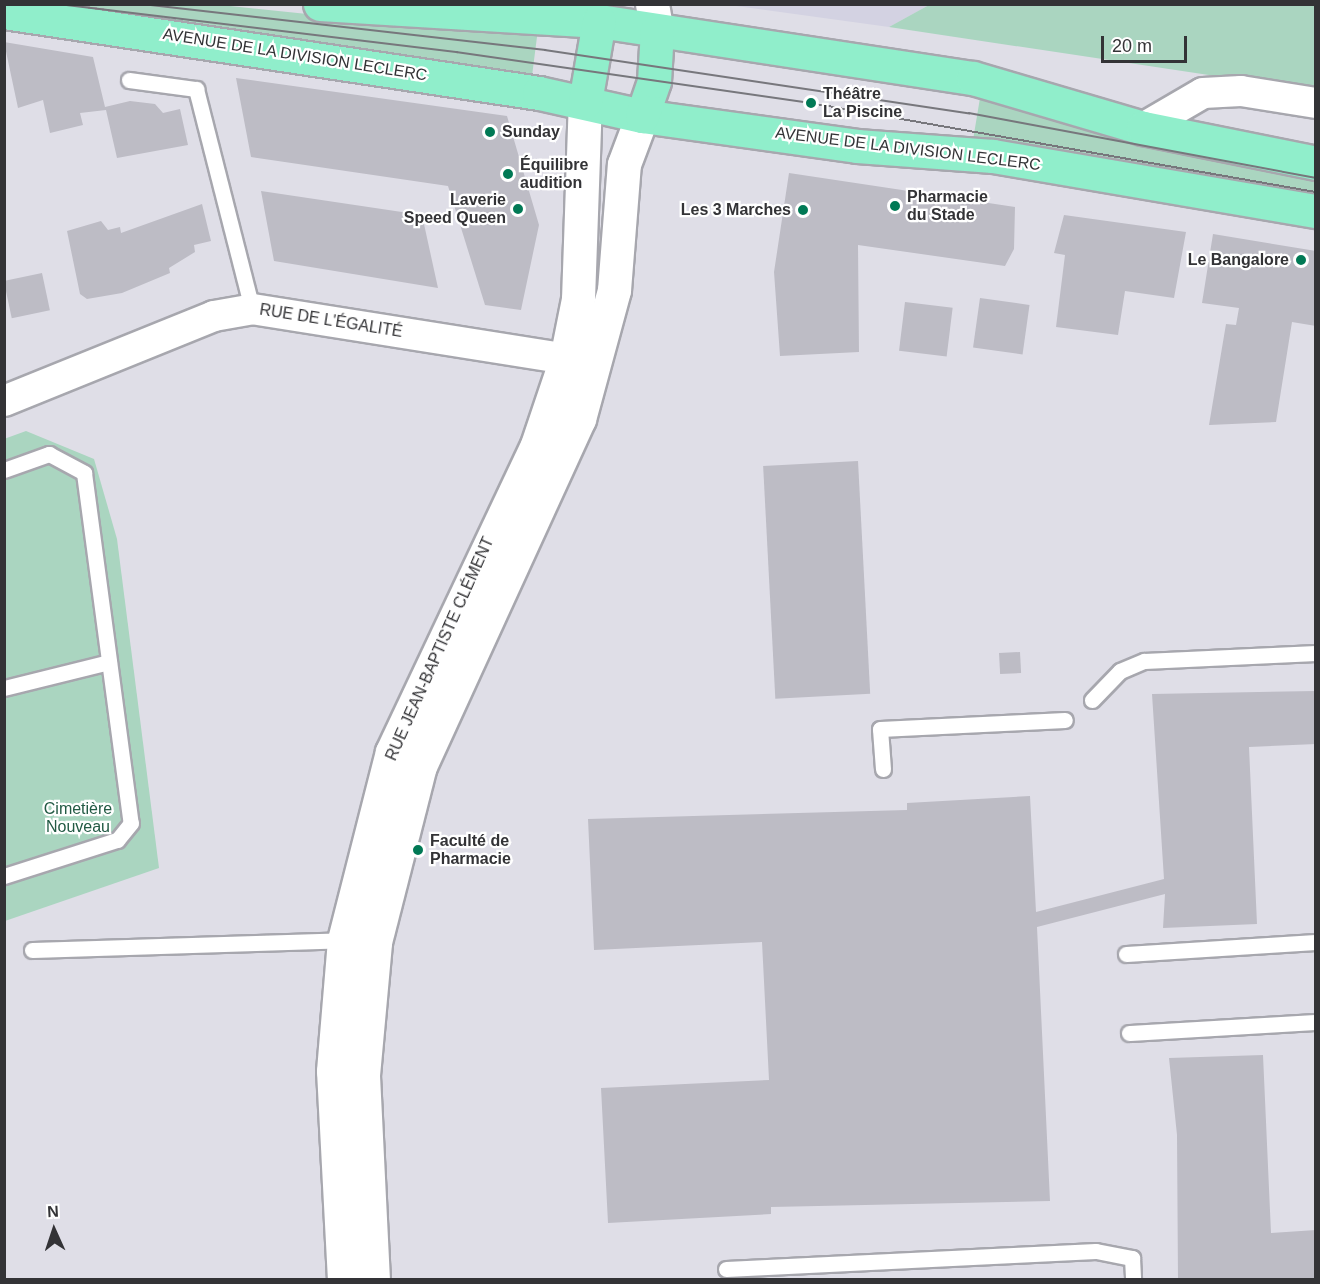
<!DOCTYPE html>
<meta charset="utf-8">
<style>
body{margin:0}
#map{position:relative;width:1320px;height:1284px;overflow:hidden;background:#dfdee7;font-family:Helvetica,sans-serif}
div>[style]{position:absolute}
.built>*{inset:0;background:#d3d2e2}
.green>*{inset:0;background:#aad5c0}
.building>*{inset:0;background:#bdbcc5;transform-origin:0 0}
.roads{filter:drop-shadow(2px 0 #a7a7ae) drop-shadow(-2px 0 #a7a7ae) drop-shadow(0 2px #a7a7ae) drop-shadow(0 -2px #a7a7ae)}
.service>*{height:15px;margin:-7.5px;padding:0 7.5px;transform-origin:7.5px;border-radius:7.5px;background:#fff}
.minor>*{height:30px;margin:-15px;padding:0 15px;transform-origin:15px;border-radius:15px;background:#fff}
.secondary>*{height:33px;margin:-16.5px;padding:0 16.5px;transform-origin:16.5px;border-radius:16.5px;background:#fff}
.primary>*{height:33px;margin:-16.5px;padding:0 16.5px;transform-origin:16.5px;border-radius:16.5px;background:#90eecb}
.tram>*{height:1.5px;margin:-0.75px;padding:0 0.75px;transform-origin:0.75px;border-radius:0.75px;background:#77777c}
.dots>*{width:16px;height:16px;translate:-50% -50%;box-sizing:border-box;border:3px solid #fff;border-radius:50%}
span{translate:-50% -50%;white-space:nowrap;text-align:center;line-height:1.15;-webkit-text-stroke:4.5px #fff;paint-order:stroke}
.street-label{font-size:16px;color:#333336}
.poi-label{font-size:16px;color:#333336;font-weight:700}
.left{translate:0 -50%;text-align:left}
.right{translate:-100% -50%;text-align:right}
.park-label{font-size:16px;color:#225a44}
.frame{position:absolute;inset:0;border:6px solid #333336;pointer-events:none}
.north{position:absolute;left:24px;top:1200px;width:60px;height:60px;-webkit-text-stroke:4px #fff;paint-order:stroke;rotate:357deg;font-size:16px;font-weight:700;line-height:24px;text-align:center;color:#333336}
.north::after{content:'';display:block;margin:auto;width:21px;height:27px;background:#333336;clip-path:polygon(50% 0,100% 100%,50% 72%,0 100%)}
.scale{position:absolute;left:1101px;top:36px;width:86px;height:27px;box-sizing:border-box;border:3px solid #333336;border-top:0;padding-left:8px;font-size:18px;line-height:21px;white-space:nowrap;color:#333336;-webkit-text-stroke:4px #fff;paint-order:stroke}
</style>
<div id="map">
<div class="built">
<i style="clip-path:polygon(729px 5px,929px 5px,889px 27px)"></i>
</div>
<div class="green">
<i style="clip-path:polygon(211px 4px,375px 21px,538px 29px,532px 76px,8px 5px)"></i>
<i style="clip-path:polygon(929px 5px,1315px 5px,1315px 91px,889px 27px)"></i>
<i style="clip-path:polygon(981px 92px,1315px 172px,1315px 205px,971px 152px)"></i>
<i style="clip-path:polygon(26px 431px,94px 459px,117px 539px,159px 868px,5px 921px,4px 439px)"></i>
</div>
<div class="building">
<i style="clip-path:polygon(4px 42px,93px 57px,105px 107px,130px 101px,155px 104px,163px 113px,180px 109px,188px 145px,117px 158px,106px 110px,80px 113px,83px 125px,50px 133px,43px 100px,18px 108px)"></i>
<i style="clip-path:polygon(236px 78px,507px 116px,539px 225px,521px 310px,485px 305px,448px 186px,251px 157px)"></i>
<i style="clip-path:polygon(789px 173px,1015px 207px,1014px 249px,1005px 266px,858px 245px,859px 352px,780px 356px,774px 272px)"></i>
<i style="clip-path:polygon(261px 191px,422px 215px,438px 288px,274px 261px)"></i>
<i style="clip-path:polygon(202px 204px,211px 241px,194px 245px,195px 252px,169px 268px,170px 273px,122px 293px,87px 299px,80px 294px,67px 231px,101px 221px,108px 230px,120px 227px,121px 233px)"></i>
<i style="clip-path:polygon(1064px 215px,1186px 232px,1174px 298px,1125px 291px,1118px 335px,1056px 327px,1065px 255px,1054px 253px)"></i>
<i style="clip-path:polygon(1213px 234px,1316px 251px,1316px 326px,1292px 322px,1276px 422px,1209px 425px,1226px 324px,1236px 325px,1239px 308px,1202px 303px)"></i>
<i style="left:42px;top:273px;width:38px;height:39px;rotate:78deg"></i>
<i style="left:980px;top:298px;width:50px;height:50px;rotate:8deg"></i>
<i style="left:905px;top:302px;width:48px;height:49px;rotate:7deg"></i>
<i style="left:858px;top:461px;width:233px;height:95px;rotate:87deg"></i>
<i style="left:1020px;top:652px;width:21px;height:21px;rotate:87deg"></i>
<i style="clip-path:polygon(1316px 691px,1316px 744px,1249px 747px,1257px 924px,1163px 928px,1165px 894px,1037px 927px,1050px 1201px,771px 1207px,771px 1214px,608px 1223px,601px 1088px,769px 1080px,762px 942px,594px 950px,588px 819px,907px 810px,907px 803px,1030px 796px,1036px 912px,1164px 879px,1152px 694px)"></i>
<i style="clip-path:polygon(1263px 1055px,1271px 1233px,1316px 1230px,1316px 1280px,1178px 1280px,1177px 1135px,1169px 1058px)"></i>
</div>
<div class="roads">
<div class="service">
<i style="left:129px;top:80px;width:68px;rotate:7.7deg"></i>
<i style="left:196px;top:89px;width:227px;rotate:75.7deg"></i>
<i style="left:4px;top:470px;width:48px;rotate:-19.6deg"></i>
<i style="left:49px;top:454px;width:40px;rotate:28deg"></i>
<i style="left:84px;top:473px;width:353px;rotate:82.4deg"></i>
<i style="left:131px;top:823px;width:22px;rotate:129deg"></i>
<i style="left:117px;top:840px;width:119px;rotate:162.3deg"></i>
<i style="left:4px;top:688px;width:108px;rotate:-13.9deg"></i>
<i style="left:1092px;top:700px;width:40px;rotate:-46deg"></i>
<i style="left:1120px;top:671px;width:26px;rotate:-23deg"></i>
<i style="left:1144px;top:661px;width:172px;rotate:-2.7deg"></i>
<i style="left:883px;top:769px;width:40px;rotate:-94.3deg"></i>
<i style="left:880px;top:729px;width:185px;rotate:-2.8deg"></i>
<i style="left:32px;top:950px;width:312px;rotate:-1.8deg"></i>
<i style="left:1126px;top:954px;width:190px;rotate:-3.6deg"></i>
<i style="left:1129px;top:1033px;width:187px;rotate:-3.4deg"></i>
<i style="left:726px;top:1269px;width:370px;rotate:-2.8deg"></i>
<i style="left:1096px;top:1251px;width:37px;rotate:11deg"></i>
<i style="left:1132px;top:1258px;width:22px;rotate:87deg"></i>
</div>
<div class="minor">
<i style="left:1143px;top:128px;width:69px;rotate:-30.3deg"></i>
<i style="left:1203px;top:93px;width:38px;rotate:-3deg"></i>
<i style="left:1241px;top:91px;width:76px;rotate:9.1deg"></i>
<i style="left:4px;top:401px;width:227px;rotate:-22deg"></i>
<i style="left:214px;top:316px;width:39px;rotate:-10deg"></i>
<i style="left:252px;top:309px;width:318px;rotate:9deg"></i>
</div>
<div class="secondary">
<i style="left:652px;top:4px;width:27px;rotate:80deg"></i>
<i style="left:344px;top:1280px;width:209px;rotate:-93deg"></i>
<i style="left:333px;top:1071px;width:131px;rotate:-85.2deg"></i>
<i style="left:344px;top:940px;width:194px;rotate:-75.7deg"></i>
<i style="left:392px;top:752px;width:336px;rotate:-64.7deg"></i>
<i style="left:536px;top:448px;width:94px;rotate:-71.4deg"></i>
<i style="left:566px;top:359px;width:61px;rotate:-78.7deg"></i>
<i style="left:578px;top:299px;width:197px;rotate:-88deg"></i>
<i style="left:373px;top:1280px;width:205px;rotate:-92.8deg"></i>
<i style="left:363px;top:1075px;width:134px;rotate:-84.8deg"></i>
<i style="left:375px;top:942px;width:182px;rotate:-75.7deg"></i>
<i style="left:420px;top:766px;width:382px;rotate:-65.4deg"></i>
<i style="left:579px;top:419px;width:134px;rotate:-74.8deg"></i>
<i style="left:614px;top:290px;width:126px;rotate:-85.5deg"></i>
<i style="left:624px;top:164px;width:51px;rotate:-69.4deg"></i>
</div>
<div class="primary">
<i style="left:320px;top:4px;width:280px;rotate:3.5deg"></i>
<i style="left:599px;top:21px;width:378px;rotate:8.7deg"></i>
<i style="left:973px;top:78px;width:177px;rotate:16.4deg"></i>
<i style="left:1143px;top:128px;width:177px;rotate:11.4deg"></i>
<i style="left:4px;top:12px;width:541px;rotate:8.61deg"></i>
<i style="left:539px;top:93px;width:106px;rotate:12.6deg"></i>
<i style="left:642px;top:116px;width:217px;rotate:7.9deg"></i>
<i style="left:857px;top:146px;width:136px;rotate:4.2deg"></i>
<i style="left:993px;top:156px;width:328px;rotate:9.7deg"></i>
<i style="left:585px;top:102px;width:82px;rotate:-80.2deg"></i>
<i style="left:642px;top:116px;width:37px;rotate:-71deg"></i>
<i style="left:654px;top:81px;width:50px;rotate:-86.6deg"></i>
</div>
</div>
<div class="tram">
<i style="left:59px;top:4px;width:401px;rotate:6.9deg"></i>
<i style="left:457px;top:52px;width:358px;rotate:8.2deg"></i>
<i style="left:811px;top:103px;width:513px;rotate:10deg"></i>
<i style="left:142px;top:4px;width:406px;rotate:6.5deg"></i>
<i style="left:545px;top:50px;width:429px;rotate:8.5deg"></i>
<i style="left:969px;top:113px;width:353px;rotate:10.6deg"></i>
</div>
<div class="dots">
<i style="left:811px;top:103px;background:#017955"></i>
<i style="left:490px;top:132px;background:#017955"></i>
<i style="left:508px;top:174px;background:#017955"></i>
<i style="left:895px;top:206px;background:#017955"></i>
<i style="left:518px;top:209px;background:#017955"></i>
<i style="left:803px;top:210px;background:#017955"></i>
<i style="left:1301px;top:260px;background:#017955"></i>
<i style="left:418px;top:850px;background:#017955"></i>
</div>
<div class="street-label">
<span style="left:295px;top:55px;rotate:9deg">AVENUE DE LA DIVISION LECLERC</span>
<span style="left:908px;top:149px;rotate:7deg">AVENUE DE LA DIVISION LECLERC</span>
<span style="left:331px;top:321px;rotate:9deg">RUE DE L'ÉGALITÉ</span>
<span style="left:440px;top:649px;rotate:-66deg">RUE JEAN-BAPTISTE CLÉMENT</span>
</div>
<div class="poi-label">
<span class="left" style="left:823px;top:103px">Théâtre<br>La Piscine</span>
<span class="left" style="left:502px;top:132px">Sunday</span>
<span class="left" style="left:520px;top:174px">Équilibre<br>audition</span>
<span class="left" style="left:907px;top:206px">Pharmacie<br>du Stade</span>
<span class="right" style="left:506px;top:209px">Laverie<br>Speed Queen</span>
<span class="right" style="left:791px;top:210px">Les 3 Marches</span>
<span class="right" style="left:1289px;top:260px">Le Bangalore</span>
<span class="left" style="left:430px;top:850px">Faculté de<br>Pharmacie</span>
</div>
<div class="park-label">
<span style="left:78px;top:818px">Cimetière<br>Nouveau</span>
</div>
<div class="frame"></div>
<div class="north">N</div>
<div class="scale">20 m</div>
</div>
